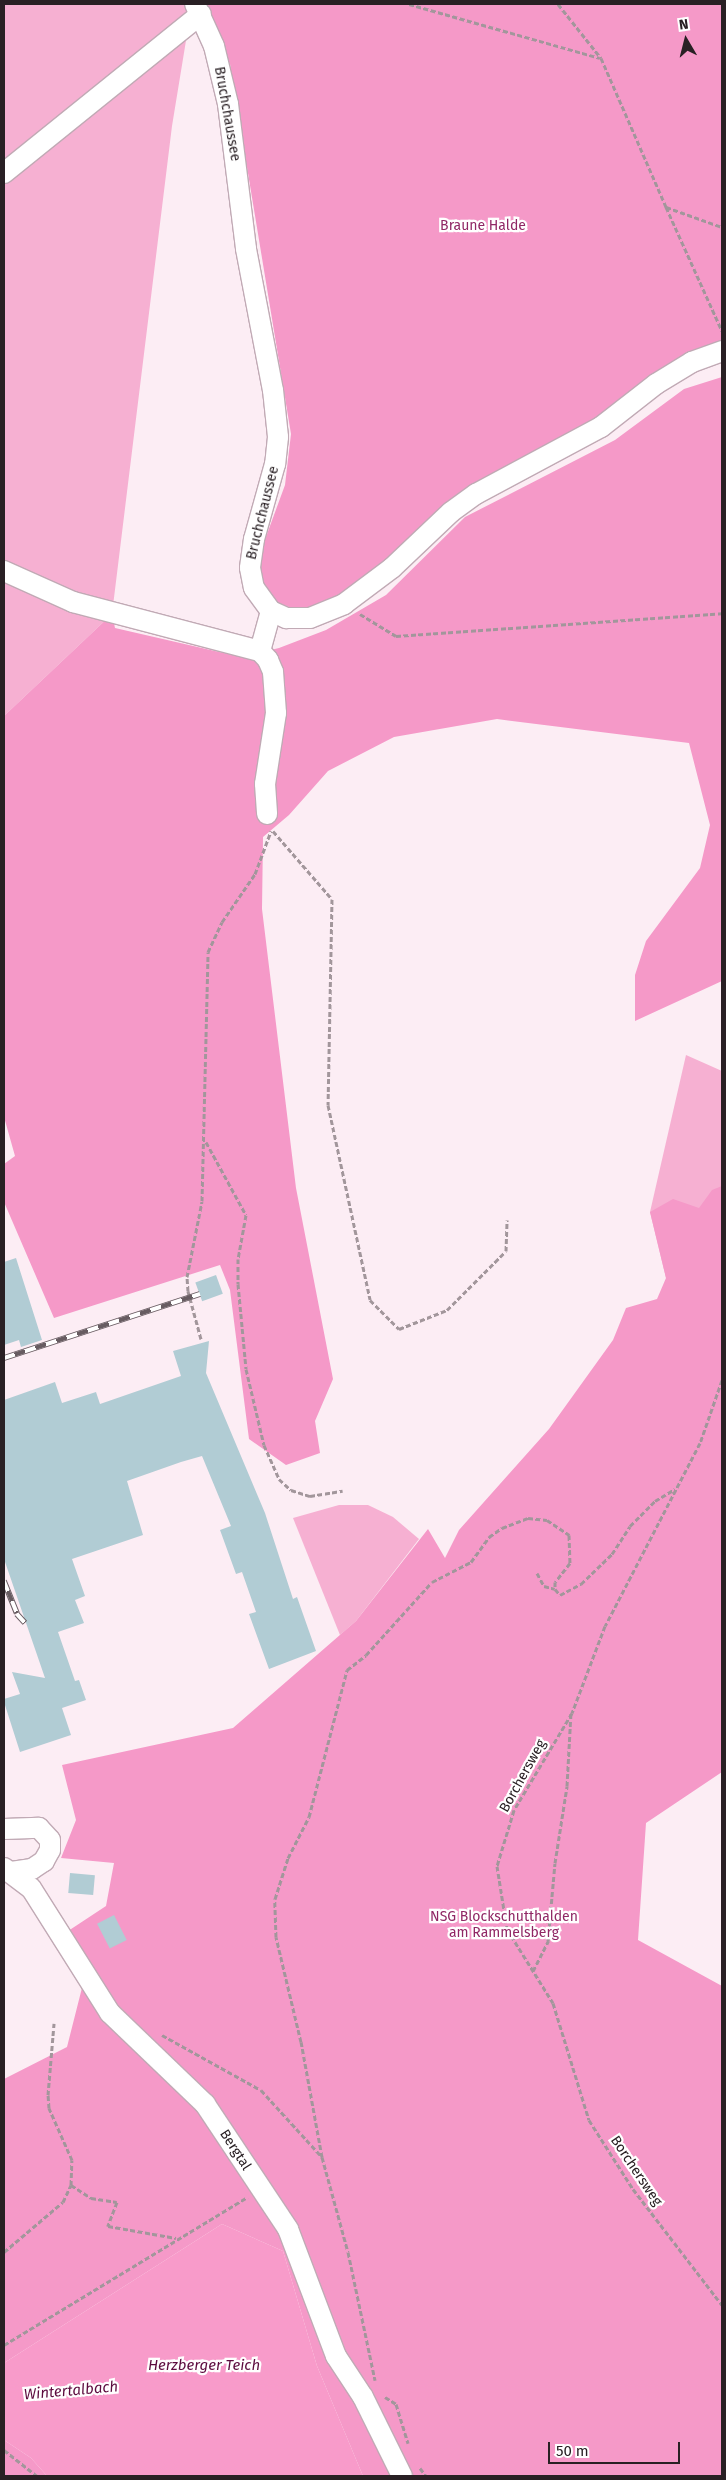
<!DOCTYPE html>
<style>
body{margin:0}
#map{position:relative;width:726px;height:2480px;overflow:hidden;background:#fcedf4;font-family:"Fira Sans",sans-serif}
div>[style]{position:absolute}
.green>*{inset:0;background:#f6b0d2}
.forest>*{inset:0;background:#f599c8}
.water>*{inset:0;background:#f89bca}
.building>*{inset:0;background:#b1ccd4;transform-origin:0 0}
.path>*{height:3px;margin-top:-1.5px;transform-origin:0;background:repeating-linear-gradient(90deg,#a2969b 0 5px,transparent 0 7.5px)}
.roads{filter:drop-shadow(1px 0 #c1aab5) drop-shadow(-1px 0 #c1aab5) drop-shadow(0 1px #c1aab5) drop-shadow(0 -1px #c1aab5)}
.minor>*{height:20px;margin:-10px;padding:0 10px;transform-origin:10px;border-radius:10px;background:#fff}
.rail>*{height:5.5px;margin-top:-2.75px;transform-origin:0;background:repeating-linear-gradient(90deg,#fff 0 11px,#675c61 0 22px);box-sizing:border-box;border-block:1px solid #675c61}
span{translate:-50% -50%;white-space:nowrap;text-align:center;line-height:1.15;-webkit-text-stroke:4.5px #fff;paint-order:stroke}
.street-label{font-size:14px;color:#292024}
.park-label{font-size:14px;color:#902765}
.water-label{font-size:15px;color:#5c0b3e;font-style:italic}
.frame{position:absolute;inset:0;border:5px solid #292024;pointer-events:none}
.north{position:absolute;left:661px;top:15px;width:50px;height:50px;-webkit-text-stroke:4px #fff;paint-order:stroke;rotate:352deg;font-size:14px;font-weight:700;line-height:20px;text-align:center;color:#292024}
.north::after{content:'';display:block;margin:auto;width:18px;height:22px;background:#292024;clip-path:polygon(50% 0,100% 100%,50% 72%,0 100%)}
.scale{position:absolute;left:548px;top:2442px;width:132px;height:22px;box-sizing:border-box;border:2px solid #292024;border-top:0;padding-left:6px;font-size:15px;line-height:18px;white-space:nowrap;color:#292024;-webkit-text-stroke:4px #fff;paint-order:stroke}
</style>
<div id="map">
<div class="green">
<i style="clip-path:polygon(4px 4px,192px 4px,172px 126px,112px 614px,4px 716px)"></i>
<i style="clip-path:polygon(686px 1055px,722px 1071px,722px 1317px,666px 1278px,650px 1212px)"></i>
<i style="clip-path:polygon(339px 1505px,368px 1505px,393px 1517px,419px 1539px,356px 1621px,340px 1635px,293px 1518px)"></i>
</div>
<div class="forest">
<i style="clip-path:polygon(204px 4px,722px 4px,722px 341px,691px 352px,650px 376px,598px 419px,398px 552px,341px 598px,299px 611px,274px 601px,260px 577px,263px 545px,285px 485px,291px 434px,230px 64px)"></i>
<i style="clip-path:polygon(722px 377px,722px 981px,635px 1021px,635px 975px,646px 941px,700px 868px,710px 825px,689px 743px,497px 719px,394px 737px,328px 771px,289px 815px,263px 837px,262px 909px,296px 1188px,333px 1379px,315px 1421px,320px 1453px,286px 1465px,249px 1439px,230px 1290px,220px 1265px,54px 1318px,4px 1202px,4px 1164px,15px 1156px,4px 1117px,4px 716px,112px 614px,115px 628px,241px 657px,279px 648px,326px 630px,386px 595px,465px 517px,615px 440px,684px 389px)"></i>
<i style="clip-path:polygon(722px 1186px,722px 1772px,646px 1823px,638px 1940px,722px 1986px,722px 2476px,363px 2476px,317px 2366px,283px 2251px,222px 2224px,4px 2363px,4px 2079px,67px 2047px,85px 1976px,59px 1937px,106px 1906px,114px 1863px,61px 1858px,76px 1820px,62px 1765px,233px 1728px,356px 1621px,428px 1529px,445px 1558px,459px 1530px,549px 1429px,613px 1340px,626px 1308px,657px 1299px,666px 1278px,650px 1212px,673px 1199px,699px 1208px,712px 1190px)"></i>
<i style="clip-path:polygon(4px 2440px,31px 2458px,47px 2476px,4px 2476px)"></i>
</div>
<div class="water">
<i style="clip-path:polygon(222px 2224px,283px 2251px,317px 2366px,363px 2476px,47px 2476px,31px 2458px,4px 2440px,4px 2363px)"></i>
</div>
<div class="building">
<i style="clip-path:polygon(16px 1258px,42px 1340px,21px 1347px,19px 1340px,4px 1345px,4px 1262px)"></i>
<i style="left:216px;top:1275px;width:20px;height:22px;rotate:70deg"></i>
<i style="clip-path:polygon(209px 1341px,206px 1373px,265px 1513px,293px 1599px,297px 1597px,316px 1651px,269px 1669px,249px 1614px,256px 1612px,242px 1572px,236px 1574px,220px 1530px,231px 1526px,202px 1456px,181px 1462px,127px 1481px,143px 1535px,72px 1559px,85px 1596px,75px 1600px,84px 1623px,58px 1632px,75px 1681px,79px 1680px,86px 1700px,62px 1708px,71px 1735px,20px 1752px,4px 1702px,4px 1699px,20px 1694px,12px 1672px,45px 1678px,4px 1559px,4px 1400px,55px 1382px,62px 1403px,96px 1392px,100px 1404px,181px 1376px,173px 1351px)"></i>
<i style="left:70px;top:1873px;width:25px;height:20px;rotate:5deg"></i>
<i style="left:114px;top:1915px;width:28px;height:19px;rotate:63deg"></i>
</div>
<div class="path">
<i style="left:409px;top:4px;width:198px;rotate:15.8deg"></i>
<i style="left:558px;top:4px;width:69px;rotate:51.5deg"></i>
<i style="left:601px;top:58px;width:163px;rotate:66.4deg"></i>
<i style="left:666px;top:207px;width:59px;rotate:19.7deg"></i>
<i style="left:666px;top:207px;width:136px;rotate:65.7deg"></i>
<i style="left:360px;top:614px;width:42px;rotate:31.4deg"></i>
<i style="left:396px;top:636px;width:327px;rotate:-4deg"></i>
<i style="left:273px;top:831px;width:90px;rotate:49.1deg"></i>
<i style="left:332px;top:899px;width:206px;rotate:91.1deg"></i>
<i style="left:328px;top:1105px;width:199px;rotate:77.8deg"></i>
<i style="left:370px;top:1300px;width:41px;rotate:45deg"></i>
<i style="left:399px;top:1329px;width:52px;rotate:-21.6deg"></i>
<i style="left:447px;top:1310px;width:83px;rotate:-45deg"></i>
<i style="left:506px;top:1251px;width:31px;rotate:-88deg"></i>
<i style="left:206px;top:1142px;width:83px;rotate:61.3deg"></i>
<i style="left:246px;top:1215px;width:45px;rotate:100.3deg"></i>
<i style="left:238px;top:1259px;width:25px;rotate:90deg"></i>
<i style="left:238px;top:1284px;width:85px;rotate:84.6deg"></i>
<i style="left:246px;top:1369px;width:78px;rotate:76.7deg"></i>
<i style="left:264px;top:1445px;width:37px;rotate:66deg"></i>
<i style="left:279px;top:1479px;width:16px;rotate:43deg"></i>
<i style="left:291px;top:1490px;width:20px;rotate:18deg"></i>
<i style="left:310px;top:1496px;width:33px;rotate:-9deg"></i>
<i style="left:201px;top:1339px;width:50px;rotate:-105.2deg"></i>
<i style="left:188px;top:1291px;width:14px;rotate:-94deg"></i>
<i style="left:187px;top:1277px;width:77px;rotate:-78.8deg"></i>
<i style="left:202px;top:1201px;width:249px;rotate:-88.6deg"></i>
<i style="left:208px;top:952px;width:33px;rotate:-65deg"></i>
<i style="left:222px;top:922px;width:58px;rotate:-55.5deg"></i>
<i style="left:255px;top:874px;width:46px;rotate:-69.6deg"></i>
<i style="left:722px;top:1380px;width:67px;rotate:109.2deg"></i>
<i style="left:700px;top:1443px;width:206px;rotate:117.4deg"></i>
<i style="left:605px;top:1626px;width:93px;rotate:110.8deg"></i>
<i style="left:572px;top:1713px;width:113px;rotate:120.9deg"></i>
<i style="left:514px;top:1810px;width:59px;rotate:106.9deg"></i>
<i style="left:497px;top:1866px;width:64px;rotate:81deg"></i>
<i style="left:507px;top:1929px;width:87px;rotate:58.1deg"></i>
<i style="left:553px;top:2003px;width:122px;rotate:72.9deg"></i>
<i style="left:589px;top:2120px;width:82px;rotate:57.5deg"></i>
<i style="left:633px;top:2189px;width:146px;rotate:52.5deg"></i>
<i style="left:537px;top:1573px;width:15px;rotate:62deg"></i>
<i style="left:544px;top:1586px;width:11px;rotate:15deg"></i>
<i style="left:533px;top:1971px;width:34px;rotate:-63deg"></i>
<i style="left:548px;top:1941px;width:78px;rotate:-84.9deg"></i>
<i style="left:555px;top:1863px;width:78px;rotate:-81.1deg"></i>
<i style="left:567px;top:1786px;width:73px;rotate:-86.9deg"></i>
<i style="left:162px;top:2035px;width:113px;rotate:29.1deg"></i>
<i style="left:261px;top:2090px;width:91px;rotate:47.7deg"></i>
<i style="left:322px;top:2157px;width:117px;rotate:-100.3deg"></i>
<i style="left:301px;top:2042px;width:108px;rotate:-103.4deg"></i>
<i style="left:276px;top:1937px;width:38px;rotate:-92deg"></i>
<i style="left:275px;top:1899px;width:43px;rotate:-72.4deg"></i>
<i style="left:288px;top:1858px;width:46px;rotate:-62.9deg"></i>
<i style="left:309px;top:1817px;width:152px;rotate:-75.5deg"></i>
<i style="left:347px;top:1670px;width:24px;rotate:-38deg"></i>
<i style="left:366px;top:1655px;width:98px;rotate:-47.9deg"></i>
<i style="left:432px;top:1582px;width:44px;rotate:-27.1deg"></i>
<i style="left:471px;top:1562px;width:31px;rotate:-54deg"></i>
<i style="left:489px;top:1537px;width:16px;rotate:-35deg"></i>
<i style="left:502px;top:1528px;width:28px;rotate:-21deg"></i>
<i style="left:528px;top:1518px;width:19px;rotate:6deg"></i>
<i style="left:547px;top:1520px;width:27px;rotate:34deg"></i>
<i style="left:569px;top:1535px;width:28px;rotate:88deg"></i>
<i style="left:570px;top:1563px;width:24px;rotate:128deg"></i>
<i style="left:555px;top:1582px;width:7px;rotate:90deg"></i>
<i style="left:555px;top:1589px;width:8px;rotate:50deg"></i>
<i style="left:560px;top:1595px;width:24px;rotate:-28deg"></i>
<i style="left:581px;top:1584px;width:43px;rotate:-44.1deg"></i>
<i style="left:612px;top:1554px;width:33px;rotate:-57deg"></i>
<i style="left:630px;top:1526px;width:35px;rotate:-45deg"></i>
<i style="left:655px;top:1501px;width:23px;rotate:-31deg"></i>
<i style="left:322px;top:2157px;width:98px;rotate:74.7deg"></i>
<i style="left:348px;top:2252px;width:131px;rotate:78.1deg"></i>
<i style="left:71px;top:2185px;width:24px;rotate:33deg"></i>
<i style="left:91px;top:2198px;width:26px;rotate:9deg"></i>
<i style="left:117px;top:2202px;width:26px;rotate:111deg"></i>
<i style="left:108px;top:2226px;width:69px;rotate:10deg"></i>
<i style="left:4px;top:2252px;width:77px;rotate:-40.3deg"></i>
<i style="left:63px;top:2202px;width:19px;rotate:-65deg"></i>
<i style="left:71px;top:2185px;width:25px;rotate:-88deg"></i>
<i style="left:72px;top:2160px;width:57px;rotate:-113.9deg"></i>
<i style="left:49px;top:2108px;width:13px;rotate:-94deg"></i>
<i style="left:48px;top:2095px;width:72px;rotate:-85.2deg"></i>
<i style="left:4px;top:2345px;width:285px;rotate:-31.3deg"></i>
<i style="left:385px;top:2397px;width:13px;rotate:32deg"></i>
<i style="left:396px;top:2404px;width:41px;rotate:72.9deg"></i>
<i style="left:4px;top:2450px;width:42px;rotate:38.2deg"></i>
<i style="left:420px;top:2468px;width:10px;rotate:53deg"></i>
</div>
<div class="roads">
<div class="minor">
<i style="left:195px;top:4px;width:46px;rotate:65.7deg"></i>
<i style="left:214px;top:46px;width:60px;rotate:76.4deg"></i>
<i style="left:228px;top:104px;width:146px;rotate:82.9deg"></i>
<i style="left:246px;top:249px;width:144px;rotate:79.2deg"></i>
<i style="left:273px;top:390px;width:47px;rotate:83.9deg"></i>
<i style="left:278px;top:437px;width:27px;rotate:96deg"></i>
<i style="left:275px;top:464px;width:78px;rotate:105.6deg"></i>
<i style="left:254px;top:539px;width:29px;rotate:98deg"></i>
<i style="left:250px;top:568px;width:20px;rotate:79deg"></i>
<i style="left:254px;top:588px;width:29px;rotate:54deg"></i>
<i style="left:271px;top:611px;width:17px;rotate:25deg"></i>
<i style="left:286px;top:618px;width:24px"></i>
<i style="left:310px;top:618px;width:37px;rotate:-22deg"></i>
<i style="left:344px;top:604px;width:60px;rotate:-36.9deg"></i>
<i style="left:392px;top:568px;width:81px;rotate:-43.5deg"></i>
<i style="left:451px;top:512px;width:31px;rotate:-36deg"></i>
<i style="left:476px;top:494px;width:142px;rotate:-28.2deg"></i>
<i style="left:601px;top:427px;width:70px;rotate:-38deg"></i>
<i style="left:656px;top:384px;width:42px;rotate:-31.4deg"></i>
<i style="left:692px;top:362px;width:32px;rotate:-20deg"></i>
<i style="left:4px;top:173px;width:253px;rotate:-38.9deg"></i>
<i style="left:4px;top:571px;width:76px;rotate:24.2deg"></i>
<i style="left:73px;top:602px;width:193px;rotate:14.7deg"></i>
<i style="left:260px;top:651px;width:12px;rotate:48deg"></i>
<i style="left:268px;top:660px;width:13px;rotate:67deg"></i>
<i style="left:273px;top:672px;width:41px;rotate:85.8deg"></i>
<i style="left:276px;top:713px;width:72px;rotate:98.8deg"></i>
<i style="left:265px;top:784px;width:30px;rotate:86deg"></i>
<i style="left:260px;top:651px;width:41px;rotate:-74.6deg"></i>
<i style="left:4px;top:1829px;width:35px;rotate:-2deg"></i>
<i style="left:39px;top:1828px;width:16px;rotate:47deg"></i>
<i style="left:50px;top:1840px;width:10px;rotate:90deg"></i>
<i style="left:50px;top:1850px;width:13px;rotate:119deg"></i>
<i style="left:44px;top:1861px;width:14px;rotate:146deg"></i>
<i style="left:32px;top:1869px;width:21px;rotate:172deg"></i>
<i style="left:4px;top:1868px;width:34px;rotate:37deg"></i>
<i style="left:31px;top:1888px;width:148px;rotate:57.7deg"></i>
<i style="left:110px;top:2013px;width:132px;rotate:43.8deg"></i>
<i style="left:205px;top:2104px;width:150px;rotate:56.4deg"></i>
<i style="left:288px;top:2229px;width:136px;rotate:69.3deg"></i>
<i style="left:336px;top:2356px;width:49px;rotate:56.6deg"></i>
<i style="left:363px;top:2397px;width:88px;rotate:63.7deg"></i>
</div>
</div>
<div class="rail">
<i style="left:4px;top:1358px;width:206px;rotate:-18.1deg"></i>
<i style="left:4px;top:1581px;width:35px;rotate:68deg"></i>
<i style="left:17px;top:1614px;width:12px;rotate:48deg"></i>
</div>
<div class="street-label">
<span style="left:227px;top:114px;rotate:80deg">Bruchchaussee</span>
<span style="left:263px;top:513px;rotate:-76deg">Bruchchaussee</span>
<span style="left:523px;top:1776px;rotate:-61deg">Borchersweg</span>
<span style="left:235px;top:2150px;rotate:57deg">Bergtal</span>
<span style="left:636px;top:2171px;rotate:56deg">Borchersweg</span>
</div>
<div class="park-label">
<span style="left:483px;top:226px">Braune Halde</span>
<span style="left:504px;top:1925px">NSG Blockschutthalden<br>am Rammelsberg</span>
</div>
<div class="water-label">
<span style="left:204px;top:2366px">Herzberger Teich</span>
<span style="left:71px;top:2391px;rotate:-5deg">Wintertalbach</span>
</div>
<div class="frame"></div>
<div class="north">N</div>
<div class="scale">50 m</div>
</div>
